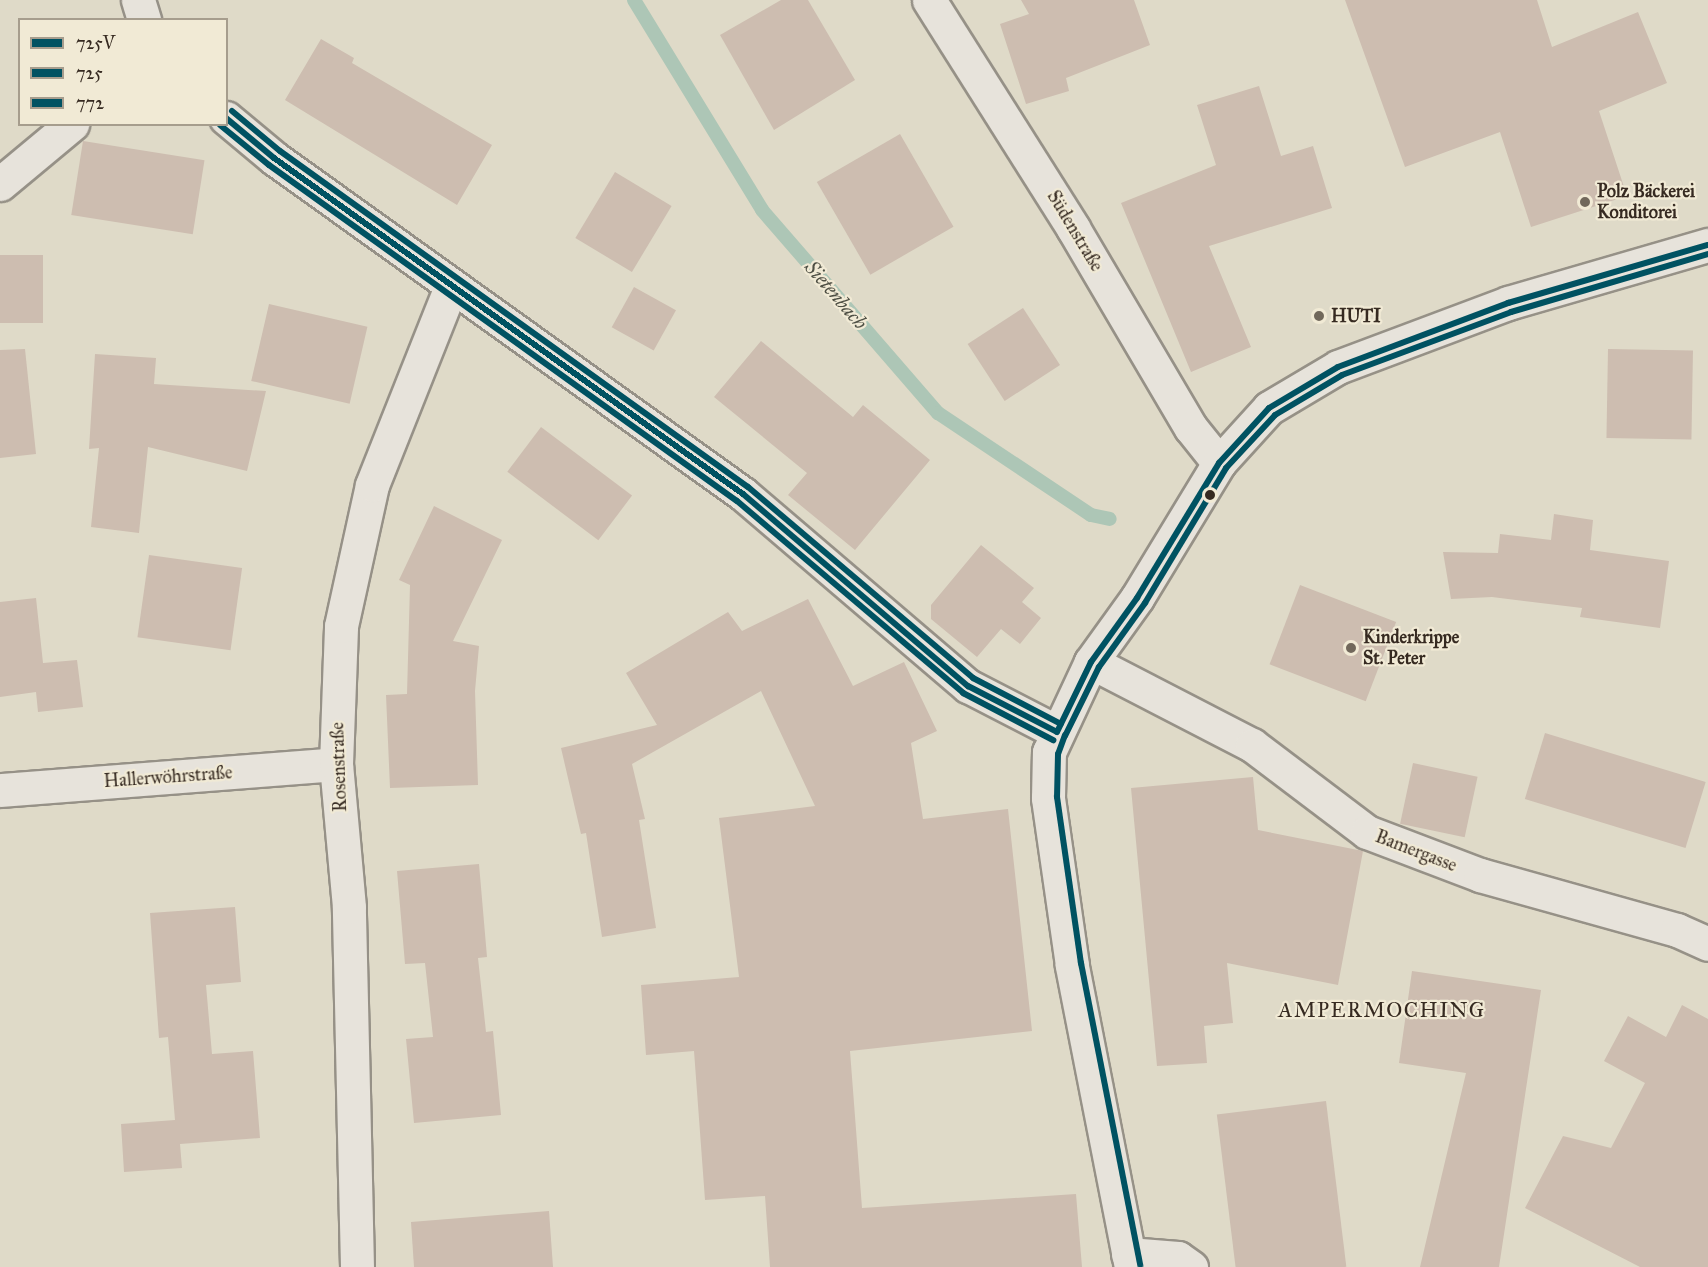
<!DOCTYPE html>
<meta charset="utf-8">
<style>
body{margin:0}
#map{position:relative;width:1708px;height:1267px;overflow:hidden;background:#dfdac8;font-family:"IM FELL Great Primer",serif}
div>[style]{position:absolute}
.stream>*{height:14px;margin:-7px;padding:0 7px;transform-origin:7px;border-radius:7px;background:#adc6b6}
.building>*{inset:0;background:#cdbdb0;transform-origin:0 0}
.roads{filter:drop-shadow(2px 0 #969187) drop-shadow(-2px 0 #969187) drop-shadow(0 2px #969187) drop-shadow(0 -2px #969187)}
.street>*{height:33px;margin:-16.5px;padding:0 16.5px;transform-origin:16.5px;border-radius:16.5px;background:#e7e3db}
.secondary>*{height:33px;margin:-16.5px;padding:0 16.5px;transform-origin:16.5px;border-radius:16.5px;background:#e7e3db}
.bus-1>*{height:6px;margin:-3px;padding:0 3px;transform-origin:3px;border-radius:3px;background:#005262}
.bus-2>*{height:6px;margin:-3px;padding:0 3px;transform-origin:3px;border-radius:3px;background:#005262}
.bus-3>*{height:6px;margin:-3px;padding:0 3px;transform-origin:3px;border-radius:3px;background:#005262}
.dots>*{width:16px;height:16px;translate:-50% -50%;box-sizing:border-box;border:3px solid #f1ead5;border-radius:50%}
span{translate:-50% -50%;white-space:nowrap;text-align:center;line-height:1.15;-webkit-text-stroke:4.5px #f1ead5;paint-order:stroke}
.poi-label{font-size:18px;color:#362a21;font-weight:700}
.left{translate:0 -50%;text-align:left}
.street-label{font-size:18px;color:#362a21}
.water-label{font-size:20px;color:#4e4f44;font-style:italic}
.quarter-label{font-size:21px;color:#362a21;letter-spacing:1.5px}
.legend{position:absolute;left:18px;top:18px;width:210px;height:108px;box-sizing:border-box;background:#f1ead5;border:2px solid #a69d8d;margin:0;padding:8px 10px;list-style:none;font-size:18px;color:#362a21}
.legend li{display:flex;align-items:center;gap:12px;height:30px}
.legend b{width:30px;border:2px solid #a69d8d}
</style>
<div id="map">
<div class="stream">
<i style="left:634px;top:0;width:246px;rotate:58.6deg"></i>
<i style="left:762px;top:210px;width:269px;rotate:49.1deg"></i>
<i style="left:938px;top:413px;width:184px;rotate:33.7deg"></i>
<i style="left:1091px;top:515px;width:19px;rotate:12deg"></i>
</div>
<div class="building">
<i style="clip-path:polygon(781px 0,808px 0,855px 80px,774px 130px,720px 35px)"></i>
<i style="clip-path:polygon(1021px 0,1134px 0,1150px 45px,1066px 78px,1069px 91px,1026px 104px,1000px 24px,1029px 14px)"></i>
<i style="clip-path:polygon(1345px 0,1537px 0,1552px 47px,1638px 12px,1667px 83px,1599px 111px,1627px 196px,1531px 227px,1500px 132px,1405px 167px)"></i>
<i style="clip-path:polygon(321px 39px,354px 58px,352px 63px,492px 145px,457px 205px,285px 100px)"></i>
<i style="clip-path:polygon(1259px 86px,1281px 156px,1313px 146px,1332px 208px,1209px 246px,1251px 347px,1191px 372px,1121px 203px,1216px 165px,1197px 105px)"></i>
<i style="left:900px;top:134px;width:107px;height:96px;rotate:60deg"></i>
<i style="left:83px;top:141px;width:123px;height:75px;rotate:9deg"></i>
<i style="left:615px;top:172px;width:66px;height:77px;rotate:31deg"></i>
<i style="left:0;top:255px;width:43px;height:68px"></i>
<i style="left:634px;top:287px;width:48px;height:46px;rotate:29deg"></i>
<i style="left:269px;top:304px;width:101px;height:79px;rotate:13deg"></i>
<i style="left:1023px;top:308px;width:68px;height:66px;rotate:57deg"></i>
<i style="clip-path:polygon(761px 341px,853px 417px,863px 405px,930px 460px,855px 550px,788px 495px,807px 473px,714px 397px)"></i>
<i style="clip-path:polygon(25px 349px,36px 454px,0 458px,0 350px)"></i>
<i style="left:1608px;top:349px;width:85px;height:89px;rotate:1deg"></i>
<i style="clip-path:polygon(95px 354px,156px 358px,154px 384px,266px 391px,247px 471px,148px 447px,139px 533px,91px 527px,99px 448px,89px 449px)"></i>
<i style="left:541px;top:427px;width:114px;height:56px;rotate:37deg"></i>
<i style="clip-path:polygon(434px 506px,502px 540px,453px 641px,479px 646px,475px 691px,478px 785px,390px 788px,386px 695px,407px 694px,410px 585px,399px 580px)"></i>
<i style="clip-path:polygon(1554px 514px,1593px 520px,1590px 550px,1669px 561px,1660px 628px,1580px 617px,1582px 608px,1492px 597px,1451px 599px,1443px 552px,1498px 553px,1500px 534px,1551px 540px)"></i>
<i style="clip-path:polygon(981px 545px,1034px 588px,1022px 602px,1041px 618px,1020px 644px,1001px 629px,977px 657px,931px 619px,931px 605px)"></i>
<i style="left:149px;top:555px;width:94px;height:83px;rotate:8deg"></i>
<i style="left:1300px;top:585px;width:103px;height:85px;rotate:21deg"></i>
<i style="clip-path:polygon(36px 598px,43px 663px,77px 660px,83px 707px,38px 712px,36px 692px,0 697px,0 602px)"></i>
<i style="clip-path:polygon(808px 599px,853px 686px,904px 662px,937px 731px,911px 743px,923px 819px,1008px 809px,1032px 1031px,850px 1051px,862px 1208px,1076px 1194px,1082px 1267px,770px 1267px,765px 1196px,705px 1200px,694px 1051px,646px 1055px,641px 985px,739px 977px,719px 818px,815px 806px,761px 691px,632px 764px,645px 819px,639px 820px,656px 928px,602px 937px,586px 833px,581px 834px,561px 748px,657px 725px,626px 673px,728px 612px,742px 631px)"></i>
<i style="left:1545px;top:733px;width:168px;height:69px;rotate:17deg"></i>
<i style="left:1413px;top:763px;width:66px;height:62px;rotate:12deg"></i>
<i style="clip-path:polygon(1253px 777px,1258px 830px,1363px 851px,1338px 985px,1227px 963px,1233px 1023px,1204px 1026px,1207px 1063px,1157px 1066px,1131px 788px)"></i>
<i style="clip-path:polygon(479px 864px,487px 957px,478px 958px,486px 1032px,493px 1031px,501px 1115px,414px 1123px,406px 1039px,433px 1037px,425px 963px,405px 964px,397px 871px)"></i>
<i style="clip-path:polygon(235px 907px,241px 982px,206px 985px,212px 1054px,253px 1051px,260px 1138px,180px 1144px,182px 1168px,124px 1172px,121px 1124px,175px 1120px,168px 1037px,159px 1038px,150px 913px)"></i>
<i style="clip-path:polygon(1412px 971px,1541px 990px,1499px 1267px,1420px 1267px,1466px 1073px,1399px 1063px)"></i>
<i style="clip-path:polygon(1682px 1005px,1708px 1019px,1708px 1267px,1640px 1267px,1525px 1208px,1563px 1136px,1611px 1148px,1645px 1083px,1604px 1061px,1628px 1016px,1666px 1037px)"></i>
<i style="left:1326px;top:1101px;width:167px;height:110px;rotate:83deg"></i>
<i style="clip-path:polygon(549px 1211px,553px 1267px,414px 1267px,411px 1222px)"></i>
</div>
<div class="roads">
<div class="street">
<i style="left:929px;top:0;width:270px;rotate:57.7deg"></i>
<i style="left:1073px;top:228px;width:232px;rotate:59.5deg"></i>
<i style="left:1191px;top:428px;width:45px;rotate:51.3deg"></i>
<i style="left:0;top:184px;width:94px;rotate:-39.8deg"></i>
<i style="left:1091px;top:662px;width:181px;rotate:27.3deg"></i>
<i style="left:1252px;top:745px;width:144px;rotate:37.1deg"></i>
<i style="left:1367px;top:832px;width:121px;rotate:20.8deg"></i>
<i style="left:1480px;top:875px;width:205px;rotate:15.6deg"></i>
<i style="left:1677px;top:930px;width:34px;rotate:24deg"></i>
<i style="left:0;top:790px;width:337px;rotate:-4.4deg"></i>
<i style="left:1128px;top:1254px;width:50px;rotate:4.6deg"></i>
<i style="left:1178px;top:1258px;width:16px;rotate:35deg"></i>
<i style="left:357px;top:1267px;width:360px;rotate:-91.3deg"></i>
<i style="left:349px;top:907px;width:144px;rotate:-95.2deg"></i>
<i style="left:336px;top:764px;width:138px;rotate:-87.9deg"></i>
<i style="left:341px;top:626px;width:144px;rotate:-77.6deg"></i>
<i style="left:372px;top:485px;width:214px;rotate:-68.3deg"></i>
</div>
<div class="secondary">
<i style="left:138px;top:0;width:21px;rotate:73deg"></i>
<i style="left:226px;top:118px;width:62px;rotate:39.8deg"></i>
<i style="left:274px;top:158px;width:577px;rotate:35.62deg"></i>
<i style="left:743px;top:494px;width:296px;rotate:40.5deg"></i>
<i style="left:968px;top:686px;width:100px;rotate:27.3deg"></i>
<i style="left:1131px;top:1267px;width:308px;rotate:-101.1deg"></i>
<i style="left:1072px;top:965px;width:169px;rotate:-98.2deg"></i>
<i style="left:1048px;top:798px;width:46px;rotate:-88.8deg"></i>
<i style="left:1049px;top:752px;width:99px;rotate:-65deg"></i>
<i style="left:1091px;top:662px;width:79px;rotate:-54.3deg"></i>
<i style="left:1137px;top:598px;width:158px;rotate:-58.7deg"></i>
<i style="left:1219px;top:463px;width:74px;rotate:-47.7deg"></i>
<i style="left:1269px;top:408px;width:80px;rotate:-30.7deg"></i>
<i style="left:1338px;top:367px;width:182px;rotate:-20.6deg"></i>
<i style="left:1508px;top:303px;width:208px;rotate:-16.2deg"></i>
</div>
</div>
<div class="bus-1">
<i style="left:226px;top:118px;width:62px;rotate:39.8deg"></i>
<i style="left:274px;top:158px;width:577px;rotate:35.62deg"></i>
<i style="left:743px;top:494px;width:296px;rotate:40.5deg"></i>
<i style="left:968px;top:686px;width:100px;rotate:27.3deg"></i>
<i style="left:1057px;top:732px;width:78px;rotate:-64.1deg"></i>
<i style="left:1091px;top:662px;width:79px;rotate:-54.3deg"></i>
<i style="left:1137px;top:598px;width:158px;rotate:-58.7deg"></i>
<i style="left:1219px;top:463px;width:74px;rotate:-47.7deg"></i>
<i style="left:1269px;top:408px;width:80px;rotate:-30.7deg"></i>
<i style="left:1338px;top:367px;width:182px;rotate:-20.6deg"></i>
<i style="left:1508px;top:303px;width:208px;rotate:-16.2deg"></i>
</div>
<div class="bus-2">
<i style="left:220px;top:125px;width:63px;rotate:39.2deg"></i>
<i style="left:269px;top:165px;width:576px;rotate:35.68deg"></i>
<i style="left:737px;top:501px;width:297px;rotate:40.3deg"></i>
<i style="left:963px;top:693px;width:102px;rotate:27.6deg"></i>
<i style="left:1065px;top:736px;width:77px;rotate:-63.8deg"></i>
<i style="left:1099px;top:667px;width:79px;rotate:-54.3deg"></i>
<i style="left:1145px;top:603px;width:157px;rotate:-59deg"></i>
<i style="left:1226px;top:468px;width:72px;rotate:-47.2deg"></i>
<i style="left:1275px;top:415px;width:78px;rotate:-30.8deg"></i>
<i style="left:1342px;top:375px;width:180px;rotate:-20.4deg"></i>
<i style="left:1511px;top:312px;width:205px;rotate:-16.4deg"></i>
</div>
<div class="bus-3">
<i style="left:232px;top:111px;width:62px;rotate:39.8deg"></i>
<i style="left:280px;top:151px;width:576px;rotate:35.68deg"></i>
<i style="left:748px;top:487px;width:295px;rotate:40.3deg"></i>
<i style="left:973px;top:678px;width:99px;rotate:27.6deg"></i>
<i style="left:1065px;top:735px;width:20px;rotate:110deg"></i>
<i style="left:1058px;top:754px;width:43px;rotate:91.3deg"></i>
<i style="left:1057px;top:797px;width:168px;rotate:81.8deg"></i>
<i style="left:1081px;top:963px;width:308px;rotate:78.9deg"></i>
</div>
<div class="dots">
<i style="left:1585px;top:202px;background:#71685b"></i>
<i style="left:1319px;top:316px;background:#71685b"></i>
<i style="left:1210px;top:495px;background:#362a21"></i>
<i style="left:1351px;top:648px;background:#71685b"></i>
</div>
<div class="poi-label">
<span class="left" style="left:1597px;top:202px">Polz Bäckerei<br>Konditorei</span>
<span class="left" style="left:1331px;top:316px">HUTI</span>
<span class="left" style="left:1363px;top:648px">Kinderkrippe<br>St. Peter</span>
</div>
<div class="street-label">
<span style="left:1075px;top:231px;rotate:59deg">Südenstraße</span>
<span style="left:339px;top:767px;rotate:-92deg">Rosenstraße</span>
<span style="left:168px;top:777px;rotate:-4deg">Hallerwöhrstraße</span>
<span style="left:1416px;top:851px;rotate:21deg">Bamergasse</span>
</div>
<div class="water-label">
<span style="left:836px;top:295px;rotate:49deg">Sietenbach</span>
</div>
<div class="quarter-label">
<span style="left:1382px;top:1010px">AMPERMOCHING</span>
</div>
<ul class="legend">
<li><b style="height:8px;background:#005262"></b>725V</li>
<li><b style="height:8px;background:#005262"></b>725</li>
<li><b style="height:8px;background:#005262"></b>772</li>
</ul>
</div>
